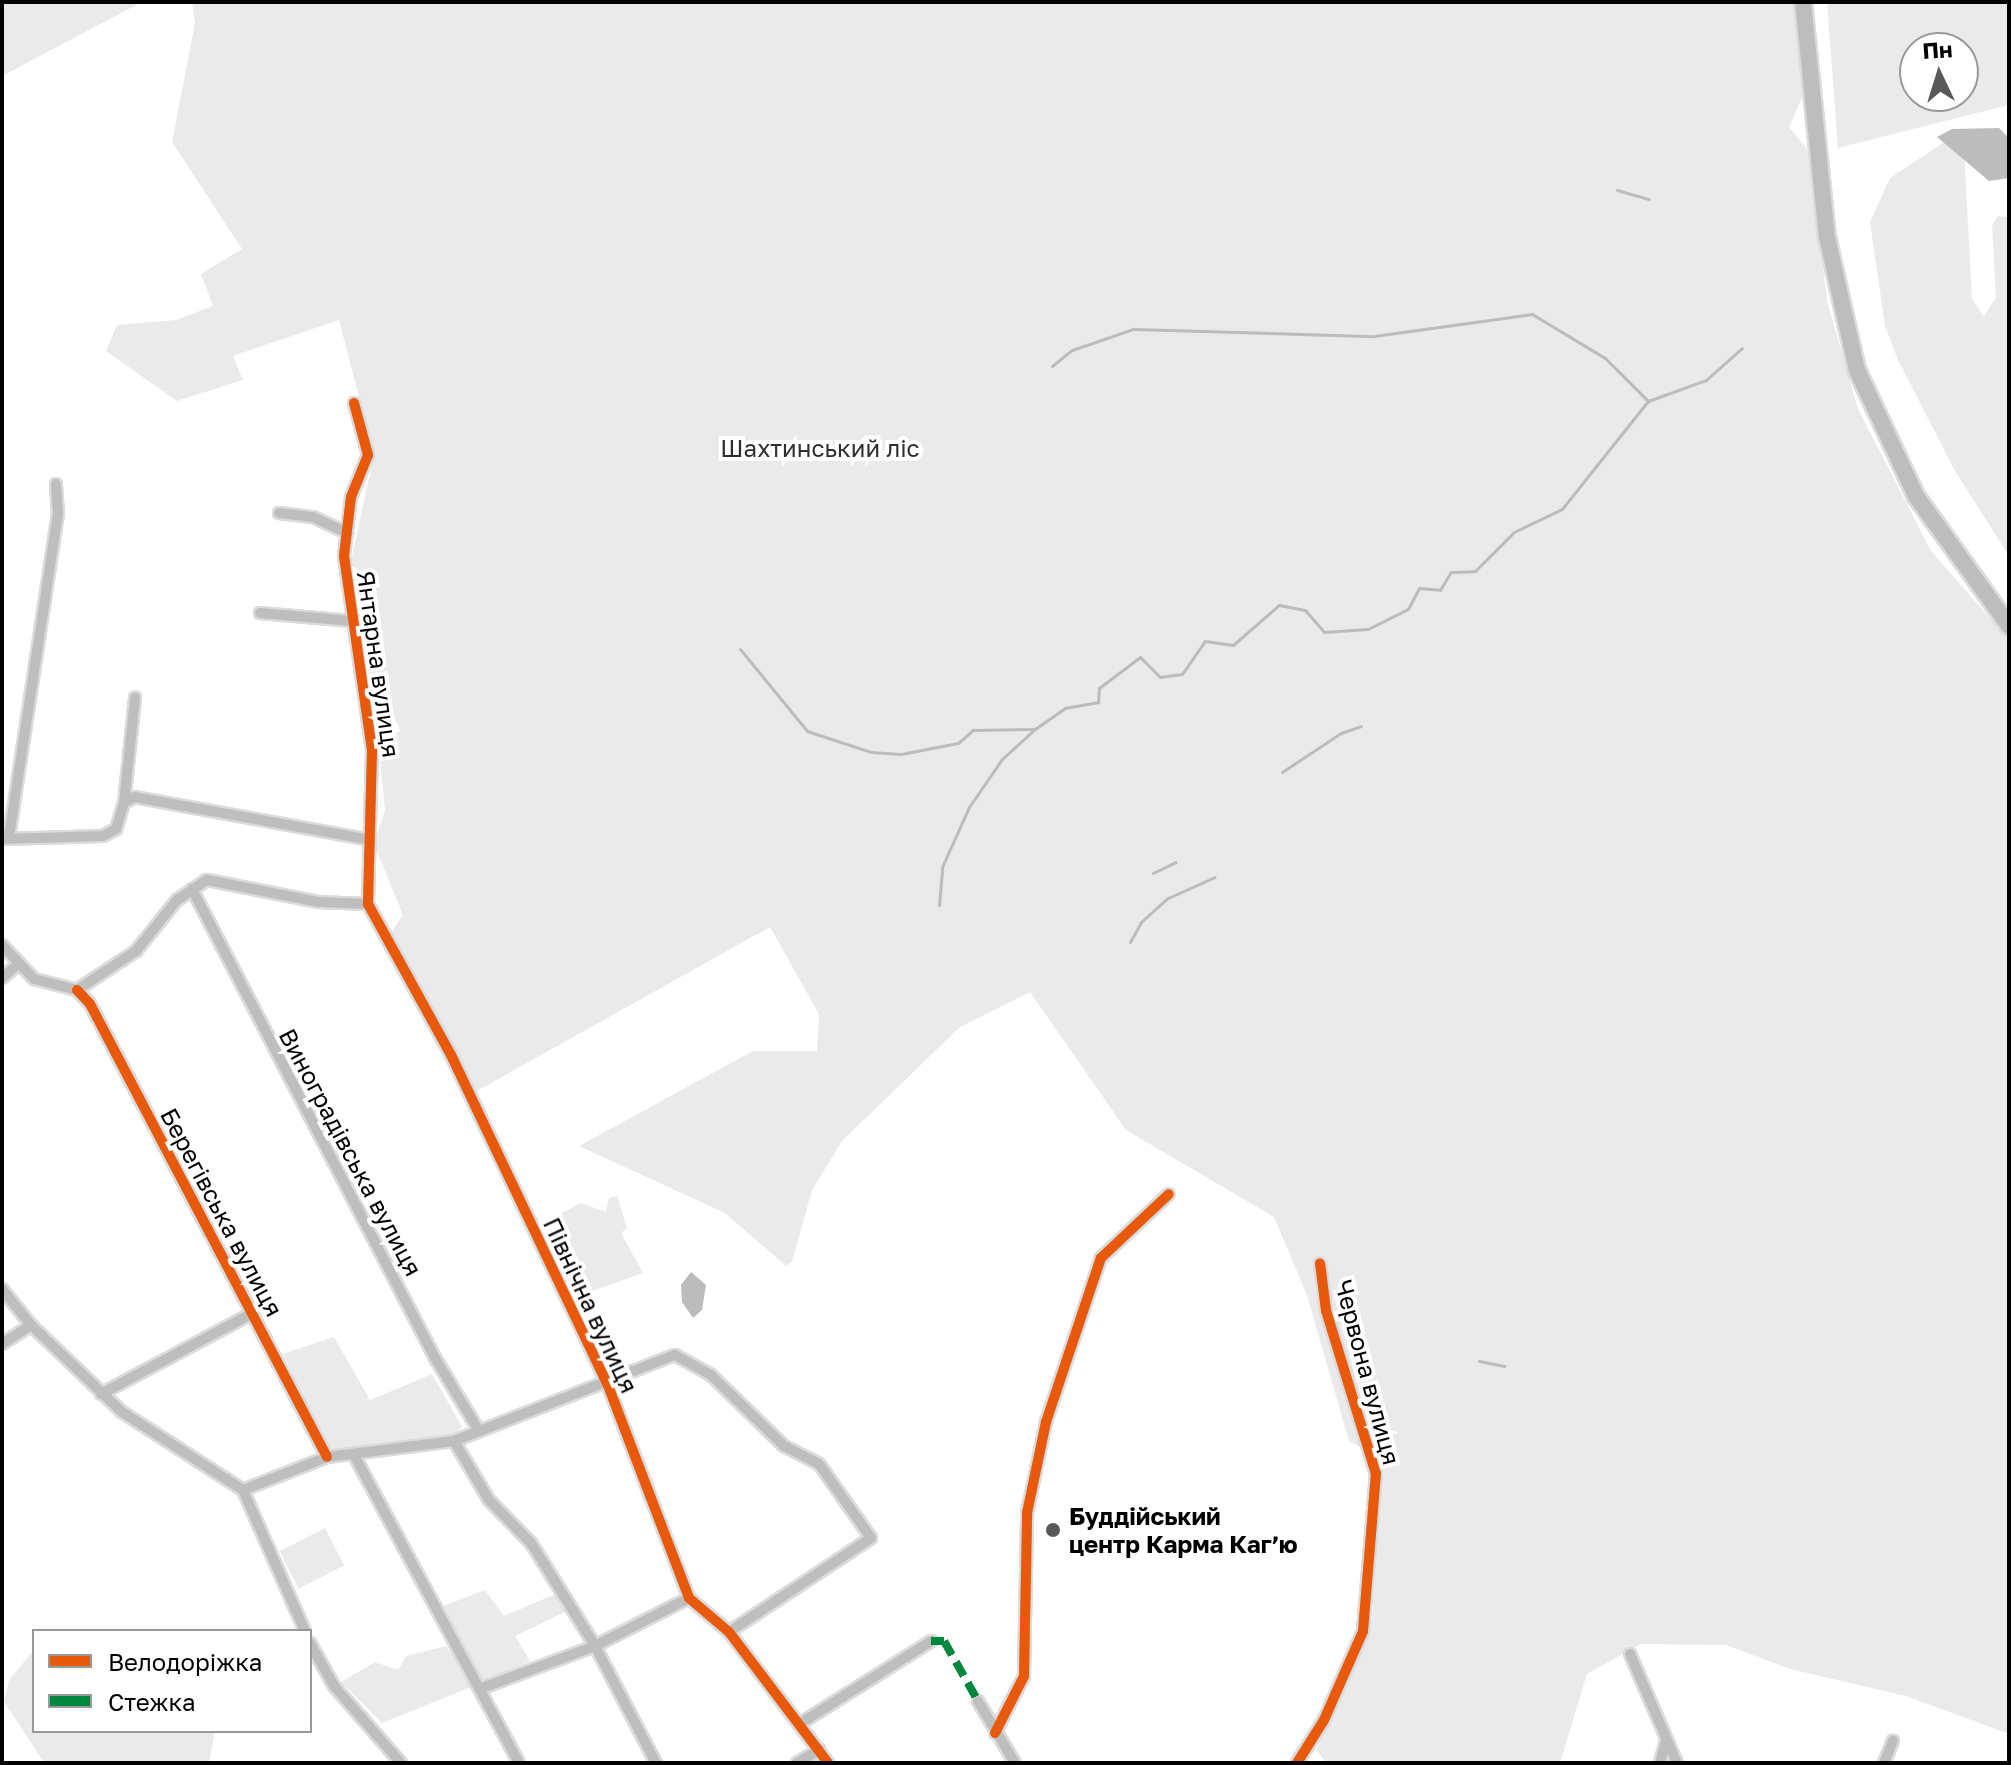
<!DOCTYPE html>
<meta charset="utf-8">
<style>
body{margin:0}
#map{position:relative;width:2011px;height:1765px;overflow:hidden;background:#fff;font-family:"Golos Text",sans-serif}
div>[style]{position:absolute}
.green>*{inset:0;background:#eaeaea;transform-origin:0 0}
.water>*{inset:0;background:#bcbcbc}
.stream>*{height:3px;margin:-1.5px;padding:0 1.5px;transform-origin:1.5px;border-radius:1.5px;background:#bcbcbc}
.roads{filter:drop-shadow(2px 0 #dbdbdb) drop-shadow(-2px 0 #dbdbdb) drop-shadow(0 2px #dbdbdb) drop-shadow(0 -2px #dbdbdb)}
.minor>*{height:10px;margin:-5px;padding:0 5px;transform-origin:5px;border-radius:5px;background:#bebebe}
.highway>*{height:16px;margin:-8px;padding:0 8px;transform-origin:8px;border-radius:8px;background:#bdbdbd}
.quiet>*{height:8px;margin-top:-4px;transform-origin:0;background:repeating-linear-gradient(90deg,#00873e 0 16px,transparent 0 24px)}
.cycleway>*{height:10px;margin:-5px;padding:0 5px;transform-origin:5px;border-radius:5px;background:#e8590c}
.dots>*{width:22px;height:22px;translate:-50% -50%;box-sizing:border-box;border:4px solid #fff;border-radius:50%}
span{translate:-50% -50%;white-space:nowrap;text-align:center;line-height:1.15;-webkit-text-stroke:8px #fff;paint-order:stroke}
.park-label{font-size:24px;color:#2f2f2f}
.street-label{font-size:24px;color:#000}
.poi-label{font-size:24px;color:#000;font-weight:700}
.left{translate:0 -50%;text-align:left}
.frame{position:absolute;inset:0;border:4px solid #000;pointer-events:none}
.legend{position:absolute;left:32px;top:1629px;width:280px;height:104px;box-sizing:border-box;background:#fff;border:2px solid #999;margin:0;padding:10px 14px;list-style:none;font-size:24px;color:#000}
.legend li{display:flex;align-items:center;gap:16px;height:40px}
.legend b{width:40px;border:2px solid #999}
.north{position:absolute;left:1899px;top:32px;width:80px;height:80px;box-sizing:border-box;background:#fff;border:2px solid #999;border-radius:50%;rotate:356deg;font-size:22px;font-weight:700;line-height:32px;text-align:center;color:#000}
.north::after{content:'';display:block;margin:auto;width:28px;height:36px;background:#595959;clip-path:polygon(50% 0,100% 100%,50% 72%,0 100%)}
</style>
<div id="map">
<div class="green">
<i style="clip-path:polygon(2px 2px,142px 2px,2px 76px)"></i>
<i style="clip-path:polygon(192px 2px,1794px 2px,1805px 91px,1789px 127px,1809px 152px,1827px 301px,1858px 409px,1931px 551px,2009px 640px,2009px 1734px,1906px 1696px,1790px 1669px,1726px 1645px,1641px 1644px,1587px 1674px,1560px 1763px,1327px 1763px,1316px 1750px,1372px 1619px,1380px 1456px,1349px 1441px,1307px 1295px,1274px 1217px,1126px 1130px,1030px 992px,960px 1027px,842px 1141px,812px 1190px,792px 1262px,786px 1266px,725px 1213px,579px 1146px,753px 1051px,817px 1051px,819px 1014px,770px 927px,475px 1092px,390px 934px,403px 915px,374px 844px,385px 810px,379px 748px,400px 731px,388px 701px,371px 704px,349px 570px,374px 455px,339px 320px,233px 356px,243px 380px,177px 401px,106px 351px,117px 325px,176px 320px,213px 306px,201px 274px,242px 249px,172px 142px,195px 23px)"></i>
<i style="clip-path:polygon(evenodd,1827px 2px,2009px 2px,2009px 105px,1838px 148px,1827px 2px,1915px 48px,1963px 48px,1963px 96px,1915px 96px,1915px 48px)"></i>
<i style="clip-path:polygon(1963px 130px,1972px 299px,1984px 317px,1996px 297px,1992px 225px,1998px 216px,2009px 217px,2009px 556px,1954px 469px,1898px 360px,1885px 326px,1870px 222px,1890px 178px)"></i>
<i style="clip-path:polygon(617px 1196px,627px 1228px,621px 1233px,643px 1273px,578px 1296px,571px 1284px,567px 1230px,558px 1215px,581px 1203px,606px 1212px,609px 1198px)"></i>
<i style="clip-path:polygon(334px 1337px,370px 1400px,432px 1374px,462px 1427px,454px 1435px,329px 1451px,283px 1354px)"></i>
<i style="left:325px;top:1528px;width:42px;height:51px;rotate:63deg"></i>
<i style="clip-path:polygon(485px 1590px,504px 1616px,558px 1593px,567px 1611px,515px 1636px,530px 1661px,483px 1682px,443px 1606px)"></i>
<i style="clip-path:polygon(446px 1646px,476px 1685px,382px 1723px,341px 1682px,375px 1662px,398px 1670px,406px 1656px)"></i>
<i style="clip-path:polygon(34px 1650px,34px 1731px,215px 1731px,209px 1763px,44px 1763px,4px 1701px,9px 1680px)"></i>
</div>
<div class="water">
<i style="clip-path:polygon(1999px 128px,2009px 138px,2009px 178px,1989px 181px,1937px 137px,1952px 129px)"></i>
<i style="clip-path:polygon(691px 1272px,706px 1285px,702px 1310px,693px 1318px,682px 1302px,681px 1285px)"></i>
</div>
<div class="stream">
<i style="left:1617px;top:190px;width:33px;rotate:16deg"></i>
<i style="left:1052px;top:366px;width:26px;rotate:-39deg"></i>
<i style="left:1072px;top:350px;width:65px;rotate:-19deg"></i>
<i style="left:1133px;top:329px;width:241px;rotate:1.7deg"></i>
<i style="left:1374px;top:336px;width:160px;rotate:-7.9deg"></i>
<i style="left:1532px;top:314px;width:85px;rotate:31.1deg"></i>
<i style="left:1605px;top:358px;width:61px;rotate:45deg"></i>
<i style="left:740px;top:649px;width:106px;rotate:50.7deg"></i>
<i style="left:807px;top:731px;width:67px;rotate:18.2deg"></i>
<i style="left:871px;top:752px;width:30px;rotate:4deg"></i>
<i style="left:901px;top:754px;width:58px;rotate:-10.9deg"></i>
<i style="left:958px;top:743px;width:20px;rotate:-41deg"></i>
<i style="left:973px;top:730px;width:62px;rotate:-0.9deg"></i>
<i style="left:1035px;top:729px;width:37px;rotate:-35deg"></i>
<i style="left:1065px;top:708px;width:34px;rotate:-10deg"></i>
<i style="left:1098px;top:702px;width:14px;rotate:-86deg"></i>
<i style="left:1099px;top:688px;width:51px;rotate:-37.1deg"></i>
<i style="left:1140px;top:657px;width:28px;rotate:45deg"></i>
<i style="left:1160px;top:677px;width:22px;rotate:-8deg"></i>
<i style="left:1182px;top:674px;width:40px;rotate:-55.1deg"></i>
<i style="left:1205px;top:641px;width:28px;rotate:8deg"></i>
<i style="left:1233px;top:645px;width:61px;rotate:-41deg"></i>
<i style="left:1279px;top:605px;width:26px;rotate:11deg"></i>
<i style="left:1305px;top:610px;width:29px;rotate:49deg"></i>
<i style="left:1324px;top:632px;width:44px;rotate:-3.9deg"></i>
<i style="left:1368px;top:629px;width:45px;rotate:-26.6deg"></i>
<i style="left:1408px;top:609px;width:24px;rotate:-62deg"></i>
<i style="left:1419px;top:588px;width:21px;rotate:5deg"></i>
<i style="left:1440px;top:590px;width:21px;rotate:-59deg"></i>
<i style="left:1451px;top:572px;width:24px;rotate:-2deg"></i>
<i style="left:1475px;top:571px;width:55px;rotate:-45deg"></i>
<i style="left:1514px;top:532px;width:53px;rotate:-25.6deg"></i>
<i style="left:1562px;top:509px;width:138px;rotate:-51.5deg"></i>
<i style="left:1648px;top:401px;width:62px;rotate:-19.9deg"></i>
<i style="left:1706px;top:380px;width:48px;rotate:-41.6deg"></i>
<i style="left:1282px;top:772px;width:71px;rotate:-33.5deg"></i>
<i style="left:1341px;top:733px;width:21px;rotate:-19deg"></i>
<i style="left:1153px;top:873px;width:25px;rotate:-26deg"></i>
<i style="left:939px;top:905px;width:38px;rotate:-85deg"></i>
<i style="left:942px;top:867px;width:66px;rotate:-65.8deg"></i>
<i style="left:969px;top:807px;width:58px;rotate:-55.5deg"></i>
<i style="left:1002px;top:759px;width:45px;rotate:-42.3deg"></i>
<i style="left:1130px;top:942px;width:23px;rotate:-61deg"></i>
<i style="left:1141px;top:922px;width:36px;rotate:-42deg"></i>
<i style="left:1168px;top:898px;width:51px;rotate:-24.1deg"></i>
<i style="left:1479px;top:1361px;width:26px;rotate:11deg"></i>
</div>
<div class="roads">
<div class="minor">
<i style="left:354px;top:403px;width:54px;rotate:74.9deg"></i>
<i style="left:368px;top:455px;width:45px;rotate:112deg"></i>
<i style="left:351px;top:497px;width:59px;rotate:96.8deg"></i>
<i style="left:344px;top:556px;width:196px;rotate:81.8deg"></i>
<i style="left:372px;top:750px;width:154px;rotate:91.5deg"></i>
<i style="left:368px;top:904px;width:172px;rotate:61.2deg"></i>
<i style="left:451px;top:1055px;width:363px;rotate:64.6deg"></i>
<i style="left:607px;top:1383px;width:230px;rotate:69.1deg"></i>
<i style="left:689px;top:1598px;width:52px;rotate:40.4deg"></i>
<i style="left:729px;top:1632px;width:164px;rotate:52.9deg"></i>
<i style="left:279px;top:513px;width:34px;rotate:7deg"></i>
<i style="left:313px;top:517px;width:38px;rotate:25deg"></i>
<i style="left:260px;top:613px;width:92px;rotate:5deg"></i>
<i style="left:124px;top:803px;width:12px;rotate:-31deg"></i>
<i style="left:134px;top:797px;width:236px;rotate:10.3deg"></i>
<i style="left:9px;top:837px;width:327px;rotate:-81.4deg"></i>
<i style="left:58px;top:514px;width:30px;rotate:-94deg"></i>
<i style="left:2px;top:839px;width:101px;rotate:-1.7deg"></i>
<i style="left:103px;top:836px;width:15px;rotate:-28deg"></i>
<i style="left:116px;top:829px;width:27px;rotate:-73deg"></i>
<i style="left:124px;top:803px;width:106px;rotate:-84deg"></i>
<i style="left:192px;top:889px;width:528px;rotate:62.61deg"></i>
<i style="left:435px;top:1358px;width:85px;rotate:58.9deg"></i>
<i style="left:2px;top:945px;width:47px;rotate:46.7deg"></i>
<i style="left:34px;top:979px;width:44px;rotate:14.3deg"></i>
<i style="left:77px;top:990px;width:71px;rotate:-33.5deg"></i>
<i style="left:136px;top:951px;width:65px;rotate:-51.2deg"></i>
<i style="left:177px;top:900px;width:36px;rotate:-34deg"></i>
<i style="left:207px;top:880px;width:113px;rotate:11.2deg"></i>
<i style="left:318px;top:902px;width:50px;rotate:2.3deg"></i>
<i style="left:2px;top:978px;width:21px;rotate:-41deg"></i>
<i style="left:77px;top:990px;width:19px;rotate:47deg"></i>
<i style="left:90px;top:1004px;width:511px;rotate:62.38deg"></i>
<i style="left:2px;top:1289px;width:46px;rotate:51.1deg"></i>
<i style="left:2px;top:1344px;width:35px;rotate:-33deg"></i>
<i style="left:31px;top:1325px;width:126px;rotate:43.7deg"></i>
<i style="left:122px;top:1412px;width:144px;rotate:32.8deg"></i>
<i style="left:101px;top:1394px;width:172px;rotate:-28.1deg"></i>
<i style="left:454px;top:1441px;width:69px;rotate:59.3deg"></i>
<i style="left:489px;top:1500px;width:60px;rotate:45.7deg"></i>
<i style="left:531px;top:1543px;width:121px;rotate:58.1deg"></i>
<i style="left:595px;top:1646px;width:132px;rotate:62.5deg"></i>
<i style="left:355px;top:1457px;width:347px;rotate:61.8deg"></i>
<i style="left:243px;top:1490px;width:90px;rotate:-21.4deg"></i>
<i style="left:327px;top:1457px;width:128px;rotate:-7.2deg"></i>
<i style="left:454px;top:1441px;width:237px;rotate:-21.3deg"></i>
<i style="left:675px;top:1355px;width:41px;rotate:29.1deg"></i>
<i style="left:711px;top:1375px;width:102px;rotate:44.2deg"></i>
<i style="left:784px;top:1446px;width:39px;rotate:27deg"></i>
<i style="left:819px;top:1464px;width:90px;rotate:54.9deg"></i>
<i style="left:871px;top:1538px;width:170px;rotate:146.5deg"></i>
<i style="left:243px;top:1490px;width:154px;rotate:66.3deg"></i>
<i style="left:310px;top:1643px;width:49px;rotate:60.8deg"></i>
<i style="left:334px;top:1686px;width:102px;rotate:49deg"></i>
<i style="left:1630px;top:1654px;width:119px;rotate:66.7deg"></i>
<i style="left:482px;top:1688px;width:121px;rotate:-20.4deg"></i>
<i style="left:595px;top:1646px;width:106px;rotate:-27.1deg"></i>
<i style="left:978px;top:1701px;width:72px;rotate:59.2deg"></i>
<i style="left:801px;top:1723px;width:154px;rotate:-32.2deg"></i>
<i style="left:995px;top:1733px;width:64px;rotate:-63deg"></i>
<i style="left:1024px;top:1676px;width:163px;rotate:-88.9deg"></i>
<i style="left:1027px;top:1513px;width:93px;rotate:-78.2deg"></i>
<i style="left:1046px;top:1422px;width:173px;rotate:-71.5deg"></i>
<i style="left:1101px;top:1258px;width:93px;rotate:-43.3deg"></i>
<i style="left:797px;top:1763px;width:26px;rotate:-31deg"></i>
<i style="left:1297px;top:1763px;width:51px;rotate:-57.9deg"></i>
<i style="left:1324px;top:1720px;width:97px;rotate:-66.3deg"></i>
<i style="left:1363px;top:1631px;width:158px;rotate:-85.3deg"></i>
<i style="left:1376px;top:1474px;width:171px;rotate:-107deg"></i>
<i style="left:1326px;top:1310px;width:47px;rotate:-97.3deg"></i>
<i style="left:1660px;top:1763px;width:24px;rotate:-75deg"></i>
<i style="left:1884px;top:1763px;width:24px;rotate:-68deg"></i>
</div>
<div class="highway">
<i style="left:1803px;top:2px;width:236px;rotate:84.2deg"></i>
<i style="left:1827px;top:237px;width:136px;rotate:77.3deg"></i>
<i style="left:1857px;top:370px;width:139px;rotate:64.9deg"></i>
<i style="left:1916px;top:496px;width:160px;rotate:54.4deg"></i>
</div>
</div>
<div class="quiet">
<i style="left:931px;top:1641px;width:13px"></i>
<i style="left:944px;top:1641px;width:69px;rotate:60.5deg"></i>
</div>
<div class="cycleway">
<i style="left:354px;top:403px;width:54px;rotate:74.9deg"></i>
<i style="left:368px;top:455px;width:45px;rotate:112deg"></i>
<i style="left:351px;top:497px;width:59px;rotate:96.8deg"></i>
<i style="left:344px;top:556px;width:196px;rotate:81.8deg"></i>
<i style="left:372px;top:750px;width:154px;rotate:91.5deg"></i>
<i style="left:368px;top:904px;width:172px;rotate:61.2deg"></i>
<i style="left:451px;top:1055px;width:363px;rotate:64.6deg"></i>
<i style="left:607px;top:1383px;width:230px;rotate:69.1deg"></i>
<i style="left:689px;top:1598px;width:52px;rotate:40.4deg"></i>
<i style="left:729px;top:1632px;width:164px;rotate:52.9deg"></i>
<i style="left:77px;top:990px;width:19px;rotate:47deg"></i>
<i style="left:90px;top:1004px;width:511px;rotate:62.38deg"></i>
<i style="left:995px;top:1733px;width:64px;rotate:-63deg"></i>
<i style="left:1024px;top:1676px;width:163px;rotate:-88.9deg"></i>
<i style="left:1027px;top:1513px;width:93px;rotate:-78.2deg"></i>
<i style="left:1046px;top:1422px;width:173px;rotate:-71.5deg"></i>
<i style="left:1101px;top:1258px;width:93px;rotate:-43.3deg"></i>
<i style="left:1297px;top:1763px;width:51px;rotate:-57.9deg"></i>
<i style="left:1324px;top:1720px;width:97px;rotate:-66.3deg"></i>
<i style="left:1363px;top:1631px;width:158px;rotate:-85.3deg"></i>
<i style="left:1376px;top:1474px;width:171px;rotate:-107deg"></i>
<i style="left:1326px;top:1310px;width:47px;rotate:-97.3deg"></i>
</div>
<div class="dots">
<i style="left:1053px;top:1530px;background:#595959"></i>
</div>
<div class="park-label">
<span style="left:820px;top:448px">Шахтинський ліс</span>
</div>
<div class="street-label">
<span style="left:379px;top:664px;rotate:82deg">Янтарна вулиця</span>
<span style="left:351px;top:1152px;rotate:62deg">Виноградівська вулиця</span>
<span style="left:222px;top:1212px;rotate:62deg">Берегівська вулиця</span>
<span style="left:591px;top:1305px;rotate:65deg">Північна вулиця</span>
<span style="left:1368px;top:1372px;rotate:75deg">Червона вулиця</span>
</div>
<div class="poi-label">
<span class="left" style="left:1069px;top:1530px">Буддійський<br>центр Карма Кагʼю</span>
</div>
<div class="frame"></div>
<ul class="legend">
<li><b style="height:10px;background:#e8590c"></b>Велодоріжка</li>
<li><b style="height:10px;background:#00873e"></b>Стежка</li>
</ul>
<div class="north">Пн</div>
</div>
